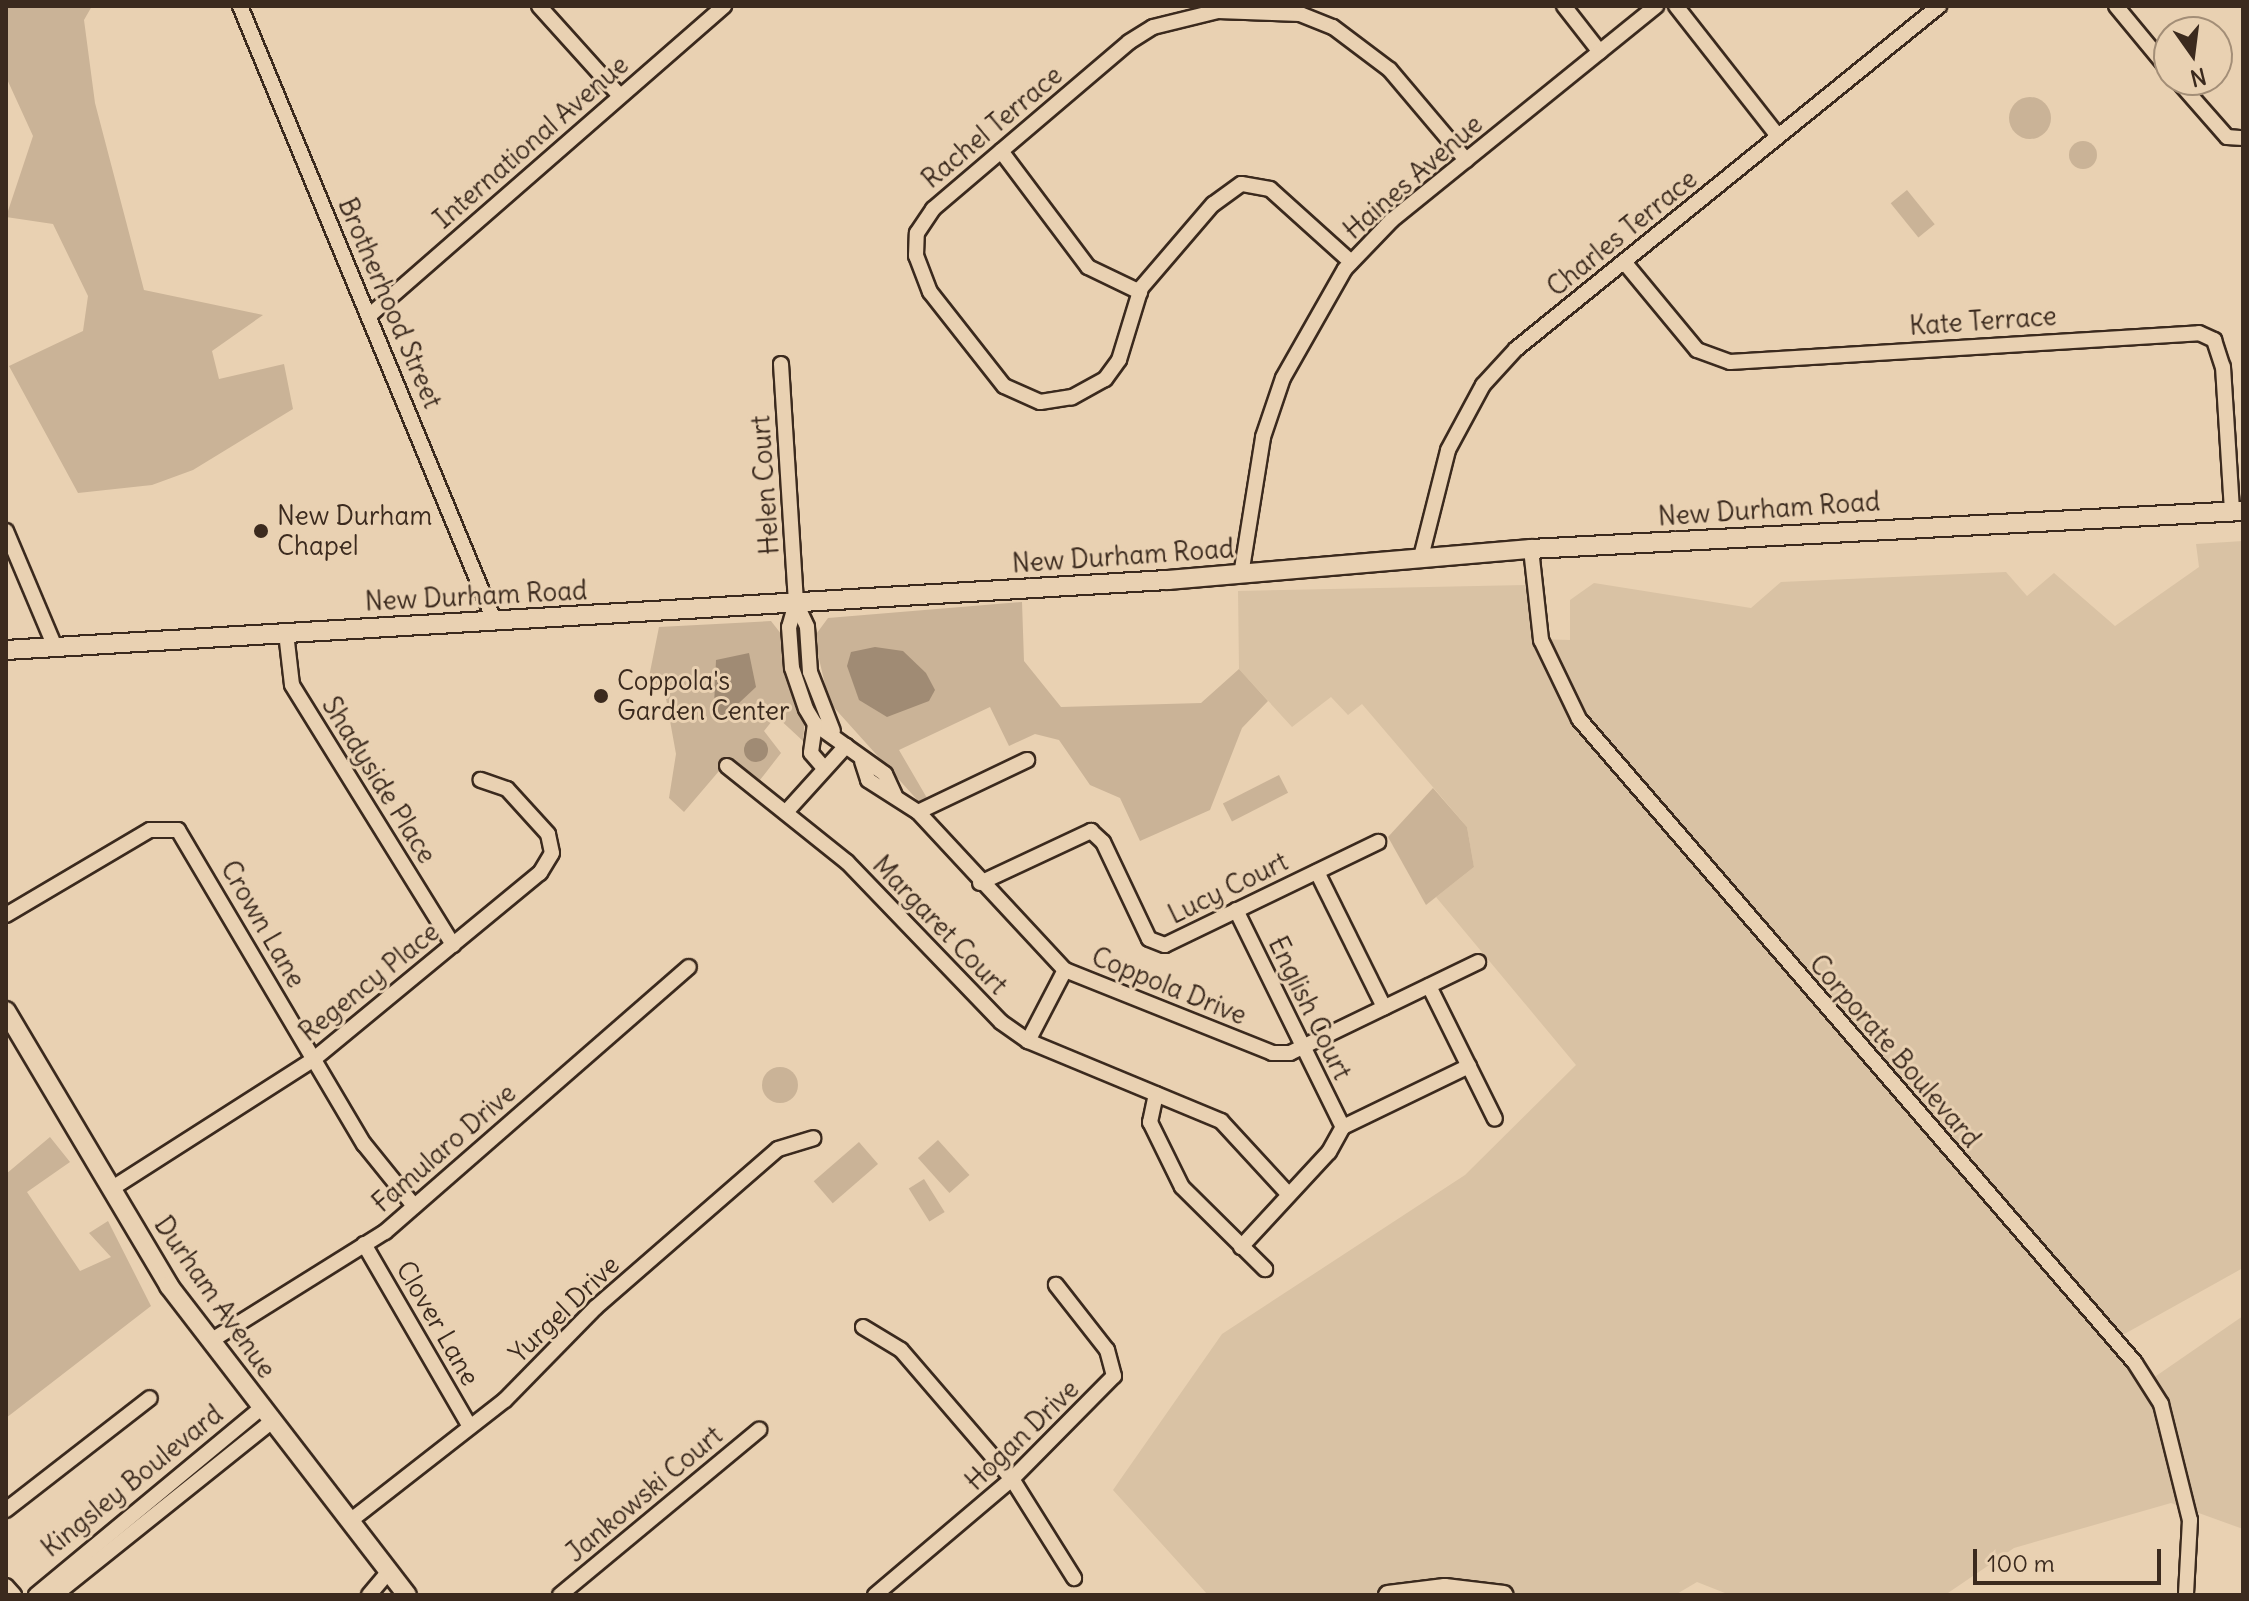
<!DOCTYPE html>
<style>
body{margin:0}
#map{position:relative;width:2249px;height:1601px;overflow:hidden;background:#e9d1b2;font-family:Delius,sans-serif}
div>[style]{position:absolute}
.built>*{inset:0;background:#d9c2a4}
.green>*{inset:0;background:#cab397;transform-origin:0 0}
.round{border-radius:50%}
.water>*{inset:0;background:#a08b74}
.roads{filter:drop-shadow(2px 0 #3b2a1e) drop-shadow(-2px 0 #3b2a1e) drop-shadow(0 2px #3b2a1e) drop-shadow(0 -2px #3b2a1e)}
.minor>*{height:14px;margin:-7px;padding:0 7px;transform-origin:7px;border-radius:7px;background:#e9d1b2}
.major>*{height:18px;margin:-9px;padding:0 9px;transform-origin:9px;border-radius:9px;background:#e9d1b2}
.dots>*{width:22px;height:22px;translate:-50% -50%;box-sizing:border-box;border:4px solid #e9d1b2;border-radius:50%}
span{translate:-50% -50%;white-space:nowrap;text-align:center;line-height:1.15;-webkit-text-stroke:6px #e9d1b2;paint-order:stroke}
.street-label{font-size:26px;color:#3b2a1e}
.poi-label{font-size:26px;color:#3b2a1e}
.left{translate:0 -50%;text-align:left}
.frame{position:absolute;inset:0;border:8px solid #3b2a1e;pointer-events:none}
.north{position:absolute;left:2153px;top:16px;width:80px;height:80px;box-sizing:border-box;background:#e9d1b2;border:2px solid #a38e77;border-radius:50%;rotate:166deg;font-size:22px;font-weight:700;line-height:32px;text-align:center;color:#3b2a1e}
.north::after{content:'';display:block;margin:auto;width:28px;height:36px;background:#3b2a1e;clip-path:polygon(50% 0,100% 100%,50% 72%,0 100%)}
.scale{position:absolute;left:1973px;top:1549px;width:188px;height:36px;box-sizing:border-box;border:4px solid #3b2a1e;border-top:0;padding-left:10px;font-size:24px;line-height:28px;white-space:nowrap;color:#3b2a1e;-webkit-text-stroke:6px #e9d1b2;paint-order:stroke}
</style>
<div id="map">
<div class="built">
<i style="clip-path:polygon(2243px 541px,2243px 1268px,2110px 1342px,2143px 1385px,2243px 1316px,2243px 1529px,2171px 1503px,2014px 1548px,1945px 1595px,1730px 1595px,1697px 1582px,1675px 1595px,1208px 1595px,1113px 1490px,1222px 1334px,1465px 1175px,1576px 1065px,1436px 897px,1474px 867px,1467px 827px,1362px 704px,1348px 715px,1331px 697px,1292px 727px,1239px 669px,1238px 591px,1530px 585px,1536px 639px,1570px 640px,1570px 600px,1594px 583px,1751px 608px,1781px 582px,2006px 572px,2027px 596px,2054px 573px,2115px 626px,2199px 567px,2196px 544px)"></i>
</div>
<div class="green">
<i style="clip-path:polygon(6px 6px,92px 6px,84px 20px,95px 103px,144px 290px,263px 315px,212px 351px,219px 379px,284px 364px,293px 409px,193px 470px,152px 485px,78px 493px,9px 366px,83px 331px,88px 296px,53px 224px,6px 217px,33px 136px,6px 77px)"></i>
<i class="round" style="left:2009px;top:97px;width:42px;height:42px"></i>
<i class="round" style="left:2069px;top:141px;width:28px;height:28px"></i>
<i style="left:1907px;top:190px;width:44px;height:21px;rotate:51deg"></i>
<i style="clip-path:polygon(1022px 602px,1024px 661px,1061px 707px,1201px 703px,1239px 669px,1268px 701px,1242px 728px,1210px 810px,1140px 841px,1120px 798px,1090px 785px,1059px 740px,1035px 734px,1009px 746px,990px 707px,899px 750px,927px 798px,920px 803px,829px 702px,814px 637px,828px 618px)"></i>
<i style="clip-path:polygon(771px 621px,785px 639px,805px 716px,803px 741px,776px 716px,764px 731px,781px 753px,760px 780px,731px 757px,684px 812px,669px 798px,676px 754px,665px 693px,649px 677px,659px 627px)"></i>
<i style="left:1279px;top:775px;width:20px;height:63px;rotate:63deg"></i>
<i style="clip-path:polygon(1433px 788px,1467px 827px,1474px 867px,1426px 905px,1388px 837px)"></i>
<i class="round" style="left:762px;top:1067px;width:36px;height:36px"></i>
<i style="clip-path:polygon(50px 1137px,70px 1162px,27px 1192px,80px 1271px,111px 1257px,89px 1233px,108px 1221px,151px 1306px,6px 1418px,6px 1174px)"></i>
<i style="left:938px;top:1140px;width:47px;height:27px;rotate:48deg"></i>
<i style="left:859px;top:1142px;width:29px;height:60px;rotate:49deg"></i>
<i style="left:924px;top:1179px;width:39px;height:18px;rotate:58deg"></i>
</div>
<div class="water">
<i style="clip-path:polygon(875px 647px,903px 651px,926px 673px,935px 690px,929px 701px,887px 717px,859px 700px,847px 666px,851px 652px)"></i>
<i style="clip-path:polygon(749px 653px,756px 687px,721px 720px,714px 707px,716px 660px)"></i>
<i class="round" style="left:744px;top:738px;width:24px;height:24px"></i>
</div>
<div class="roads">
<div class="minor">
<i style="left:240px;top:6px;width:664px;rotate:67.53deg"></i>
<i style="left:539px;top:6px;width:121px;rotate:48deg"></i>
<i style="left:1564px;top:6px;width:58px;rotate:52deg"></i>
<i style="left:1676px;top:6px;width:165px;rotate:51.9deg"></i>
<i style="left:2116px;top:6px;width:83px;rotate:50.4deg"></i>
<i style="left:2177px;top:80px;width:76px;rotate:48.7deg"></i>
<i style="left:2227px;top:137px;width:16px;rotate:4deg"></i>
<i style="left:1001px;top:151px;width:145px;rotate:53.1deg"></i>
<i style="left:1088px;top:267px;width:58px;rotate:25.7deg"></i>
<i style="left:1351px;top:262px;width:109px;rotate:-138deg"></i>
<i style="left:1270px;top:189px;width:29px;rotate:-170deg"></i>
<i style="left:1241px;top:184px;width:34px;rotate:144deg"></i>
<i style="left:1213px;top:204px;width:111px;rotate:130.6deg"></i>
<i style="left:1141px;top:288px;width:75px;rotate:107deg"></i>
<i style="left:1119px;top:360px;width:24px;rotate:126deg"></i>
<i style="left:1105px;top:379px;width:38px;rotate:151deg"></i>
<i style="left:1072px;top:397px;width:32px;rotate:171deg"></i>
<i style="left:1040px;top:402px;width:39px;rotate:-156deg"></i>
<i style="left:1004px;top:386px;width:120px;rotate:-128.2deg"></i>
<i style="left:930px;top:292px;width:39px;rotate:-111deg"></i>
<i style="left:916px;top:256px;width:23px;rotate:-88deg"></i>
<i style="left:917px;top:233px;width:29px;rotate:-56deg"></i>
<i style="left:933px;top:209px;width:257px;rotate:-40.4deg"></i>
<i style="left:1129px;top:42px;width:28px;rotate:-32deg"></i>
<i style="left:1153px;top:27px;width:67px;rotate:-13.8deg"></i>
<i style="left:1218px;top:11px;width:82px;rotate:2.1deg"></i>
<i style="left:1300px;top:14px;width:35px;rotate:22deg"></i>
<i style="left:1333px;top:27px;width:71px;rotate:37deg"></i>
<i style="left:1390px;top:70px;width:118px;rotate:49.8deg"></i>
<i style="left:1625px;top:263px;width:113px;rotate:50.4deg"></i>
<i style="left:1697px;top:350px;width:35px;rotate:20deg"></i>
<i style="left:1730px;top:362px;width:470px;rotate:-3.5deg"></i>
<i style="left:2199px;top:333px;width:17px;rotate:25deg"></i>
<i style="left:2214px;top:340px;width:28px;rotate:72deg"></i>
<i style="left:2223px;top:367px;width:144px;rotate:86.4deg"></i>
<i style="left:370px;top:315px;width:470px;rotate:-41.1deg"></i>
<i style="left:781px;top:364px;width:239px;rotate:86.4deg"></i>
<i style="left:796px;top:603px;width:26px;rotate:65deg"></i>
<i style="left:807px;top:627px;width:45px;rotate:86.2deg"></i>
<i style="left:810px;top:672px;width:63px;rotate:68.7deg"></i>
<i style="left:6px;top:531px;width:126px;rotate:67.1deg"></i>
<i style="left:1531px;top:549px;width:92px;rotate:83.7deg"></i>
<i style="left:1541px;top:640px;width:88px;rotate:64.3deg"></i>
<i style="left:1579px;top:719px;width:851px;rotate:49.19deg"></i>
<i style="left:2135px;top:1363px;width:49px;rotate:57.6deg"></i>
<i style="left:2161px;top:1404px;width:120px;rotate:76deg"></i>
<i style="left:2190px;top:1520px;width:75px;rotate:93.1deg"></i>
<i style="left:1421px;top:557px;width:110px;rotate:-75.8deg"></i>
<i style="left:1448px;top:450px;width:74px;rotate:-61.7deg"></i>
<i style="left:1483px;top:385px;width:49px;rotate:-47.5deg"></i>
<i style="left:1516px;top:349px;width:545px;rotate:-39.04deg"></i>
<i style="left:1241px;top:575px;width:140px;rotate:-80.9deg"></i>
<i style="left:1263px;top:437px;width:62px;rotate:-71.3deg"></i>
<i style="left:1283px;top:378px;width:125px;rotate:-60.4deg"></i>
<i style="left:1345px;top:269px;width:68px;rotate:-46.2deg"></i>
<i style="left:1392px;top:220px;width:340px;rotate:-39deg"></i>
<i style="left:796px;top:603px;width:25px;rotate:106deg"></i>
<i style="left:789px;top:627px;width:41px;rotate:85.8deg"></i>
<i style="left:792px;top:668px;width:43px;rotate:71.1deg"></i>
<i style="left:806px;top:709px;width:17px;rotate:59deg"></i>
<i style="left:815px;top:724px;width:86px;rotate:35.5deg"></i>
<i style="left:885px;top:774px;width:23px;rotate:65deg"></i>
<i style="left:286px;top:633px;width:52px;rotate:83.4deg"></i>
<i style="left:292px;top:685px;width:306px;rotate:58.2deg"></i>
<i style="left:815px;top:724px;width:29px;rotate:98deg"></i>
<i style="left:811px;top:753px;width:18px;rotate:49deg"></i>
<i style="left:862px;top:761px;width:20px;rotate:72deg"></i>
<i style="left:868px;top:780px;width:59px;rotate:32.6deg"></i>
<i style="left:918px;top:812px;width:216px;rotate:47.1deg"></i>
<i style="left:1065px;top:970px;width:223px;rotate:21.8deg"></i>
<i style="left:1272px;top:1053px;width:18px"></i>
<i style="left:1290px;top:1053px;width:209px;rotate:-25.8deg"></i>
<i style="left:727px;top:766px;width:154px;rotate:38.7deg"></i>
<i style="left:847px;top:862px;width:222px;rotate:46.1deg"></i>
<i style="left:1001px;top:1022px;width:33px;rotate:35deg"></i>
<i style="left:1028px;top:1041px;width:209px;rotate:22.5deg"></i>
<i style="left:1221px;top:1121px;width:100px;rotate:47.4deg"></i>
<i style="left:787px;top:811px;width:88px;rotate:-47.8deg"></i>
<i style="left:918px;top:812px;width:121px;rotate:-25.5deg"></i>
<i style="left:1317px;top:872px;width:151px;rotate:63.6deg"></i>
<i style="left:980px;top:883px;width:123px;rotate:-25.1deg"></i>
<i style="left:1091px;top:831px;width:16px;rotate:43deg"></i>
<i style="left:1103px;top:842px;width:107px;rotate:64.6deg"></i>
<i style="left:1149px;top:939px;width:17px;rotate:21deg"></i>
<i style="left:1165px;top:945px;width:237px;rotate:-25.8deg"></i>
<i style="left:1236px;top:910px;width:242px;rotate:63.8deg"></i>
<i style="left:6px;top:915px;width:167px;rotate:-30.6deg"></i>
<i style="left:150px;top:830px;width:28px"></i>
<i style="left:178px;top:830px;width:365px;rotate:59.4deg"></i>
<i style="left:364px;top:1144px;width:80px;rotate:51.1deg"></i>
<i style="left:1429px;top:986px;width:148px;rotate:63.6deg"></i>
<i style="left:1028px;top:1041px;width:80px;rotate:-62.5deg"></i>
<i style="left:1156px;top:1094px;width:29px;rotate:102deg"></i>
<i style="left:1150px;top:1122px;width:72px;rotate:63.8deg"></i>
<i style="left:1182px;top:1187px;width:117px;rotate:44.7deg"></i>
<i style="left:1343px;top:1127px;width:140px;rotate:-25.8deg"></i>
<i style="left:111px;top:1189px;width:241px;rotate:-32.6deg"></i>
<i style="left:314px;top:1059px;width:293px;rotate:-39.5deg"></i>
<i style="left:540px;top:873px;width:23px;rotate:-59deg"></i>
<i style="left:552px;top:853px;width:19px;rotate:-102deg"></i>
<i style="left:548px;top:834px;width:61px;rotate:-132.3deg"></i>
<i style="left:507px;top:789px;width:28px;rotate:-161deg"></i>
<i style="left:364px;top:1244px;width:211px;rotate:59.9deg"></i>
<i style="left:1241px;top:1247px;width:129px;rotate:-47.2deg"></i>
<i style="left:1329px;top:1152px;width:29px;rotate:-61deg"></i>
<i style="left:863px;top:1327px;width:44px;rotate:31.2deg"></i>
<i style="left:901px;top:1350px;width:170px;rotate:49.3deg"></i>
<i style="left:1012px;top:1479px;width:117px;rotate:57.9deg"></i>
<i style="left:212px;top:1340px;width:204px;rotate:-32deg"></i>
<i style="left:385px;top:1232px;width:403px;rotate:-41.1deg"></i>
<i style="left:6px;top:1510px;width:182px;rotate:-37.9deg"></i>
<i style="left:350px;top:1521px;width:197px;rotate:-38deg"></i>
<i style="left:505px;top:1400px;width:129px;rotate:-45.6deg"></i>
<i style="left:595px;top:1308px;width:242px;rotate:-41deg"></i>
<i style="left:778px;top:1149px;width:37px;rotate:-17deg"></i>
<i style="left:6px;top:1586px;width:12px;rotate:48deg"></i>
<i style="left:36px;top:1595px;width:293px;rotate:-39.7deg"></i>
<i style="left:55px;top:1595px;width:278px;rotate:-38.7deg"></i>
<i style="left:369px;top:1595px;width:30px;rotate:-50deg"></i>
<i style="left:560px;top:1595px;width:259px;rotate:-39.7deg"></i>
<i style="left:875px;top:1595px;width:180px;rotate:-40.3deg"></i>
<i style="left:1012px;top:1479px;width:145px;rotate:-45.3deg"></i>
<i style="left:1114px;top:1376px;width:27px;rotate:-105deg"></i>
<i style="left:1107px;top:1350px;width:83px;rotate:-128.1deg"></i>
</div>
<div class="major">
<i style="left:6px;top:650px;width:1164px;rotate:-3.45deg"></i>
<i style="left:1168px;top:580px;width:364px;rotate:-4.9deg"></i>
<i style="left:1531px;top:549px;width:713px;rotate:-3.06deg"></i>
<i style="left:6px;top:1011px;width:320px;rotate:59.3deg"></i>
<i style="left:169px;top:1286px;width:390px;rotate:52.4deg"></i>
<i style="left:1388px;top:1595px;width:57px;rotate:-7deg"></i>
<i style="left:1445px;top:1588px;width:59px;rotate:6.8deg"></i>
</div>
</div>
<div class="dots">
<i style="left:261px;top:531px;background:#3b2a1e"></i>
<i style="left:601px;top:696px;background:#3b2a1e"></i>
</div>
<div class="street-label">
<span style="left:992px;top:127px;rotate:-40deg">Rachel Terrace</span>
<span style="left:531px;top:142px;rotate:-41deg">International Avenue</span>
<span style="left:1413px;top:177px;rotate:-41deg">Haines Avenue</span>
<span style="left:1622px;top:233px;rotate:-39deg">Charles Terrace</span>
<span style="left:390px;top:303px;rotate:67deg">Brotherhood Street</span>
<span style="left:1983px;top:321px;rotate:-4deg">Kate Terrace</span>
<span style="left:765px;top:485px;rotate:-94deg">Helen Court</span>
<span style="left:1769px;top:509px;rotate:-4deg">New Durham Road</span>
<span style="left:1123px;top:556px;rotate:-4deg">New Durham Road</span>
<span style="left:476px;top:596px;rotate:-3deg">New Durham Road</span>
<span style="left:379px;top:780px;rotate:58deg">Shadyside Place</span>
<span style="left:1228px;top:888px;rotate:-26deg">Lucy Court</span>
<span style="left:263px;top:924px;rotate:60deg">Crown Lane</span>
<span style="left:940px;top:925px;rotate:46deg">Margaret Court</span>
<span style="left:369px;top:982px;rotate:-39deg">Regency Place</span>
<span style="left:1169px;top:986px;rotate:22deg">Coppola Drive</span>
<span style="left:1310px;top:1008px;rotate:64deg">English Court</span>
<span style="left:1895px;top:1051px;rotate:49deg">Corporate Boulevard</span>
<span style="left:444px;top:1148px;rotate:-41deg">Famularo Drive</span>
<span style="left:215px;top:1297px;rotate:55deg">Durham Avenue</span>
<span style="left:564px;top:1309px;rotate:-44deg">Yurgel Drive</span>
<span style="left:438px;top:1323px;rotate:60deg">Clover Lane</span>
<span style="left:1022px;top:1435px;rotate:-44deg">Hogan Drive</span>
<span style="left:132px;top:1481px;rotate:-39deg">Kingsley Boulevard</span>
<span style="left:644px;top:1494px;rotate:-40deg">Jankowski Court</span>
</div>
<div class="poi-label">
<span class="left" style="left:277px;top:531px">New Durham<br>Chapel</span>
<span class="left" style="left:617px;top:696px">Coppola's<br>Garden Center</span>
</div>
<div class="frame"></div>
<div class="north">N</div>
<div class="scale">100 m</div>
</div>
